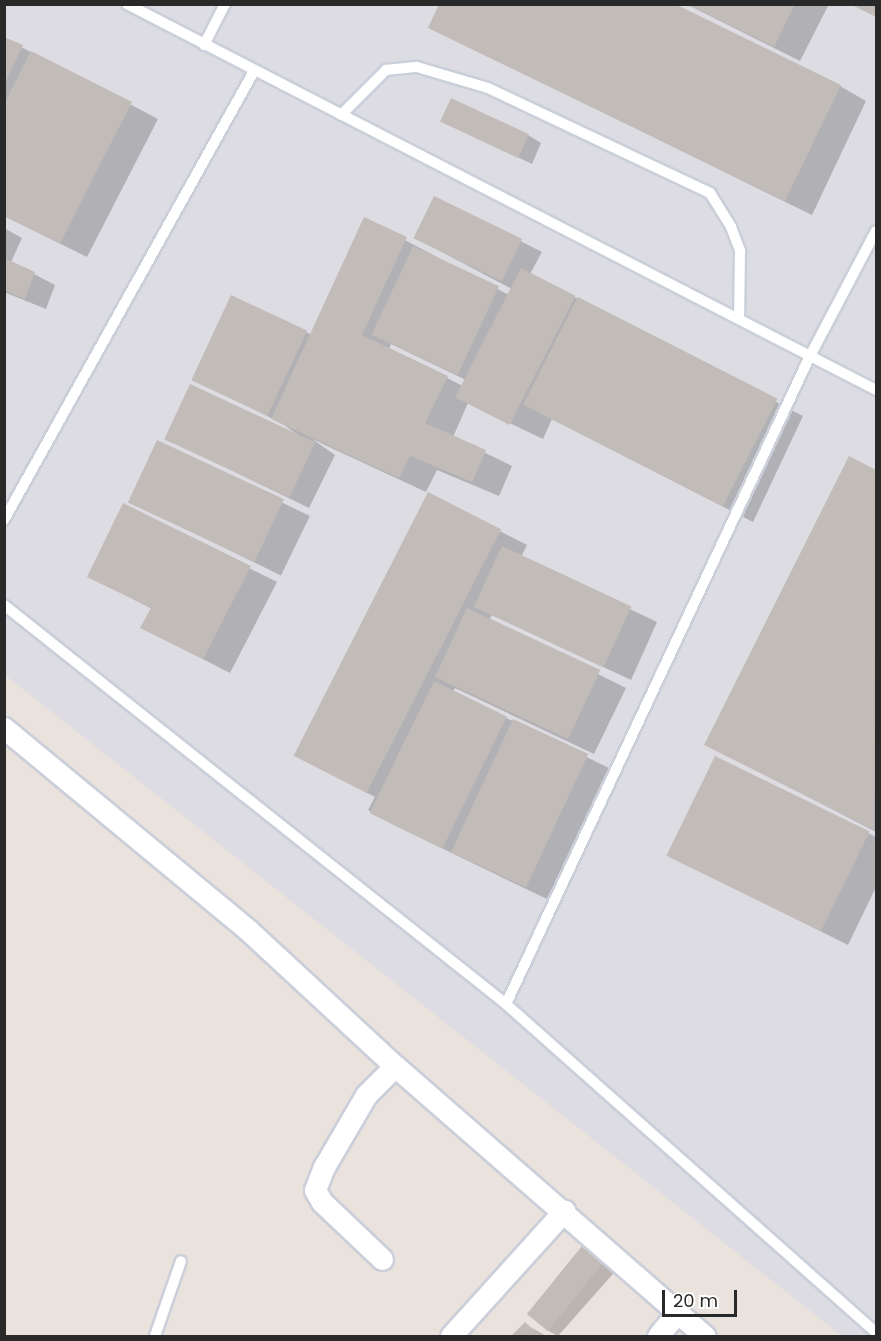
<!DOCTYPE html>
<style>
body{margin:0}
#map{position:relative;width:881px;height:1341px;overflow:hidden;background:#eae2dc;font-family:Poppins,sans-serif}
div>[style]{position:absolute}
.industrial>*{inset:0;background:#dddce3}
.shadow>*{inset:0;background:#0003;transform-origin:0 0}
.building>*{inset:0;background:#c2bcb8;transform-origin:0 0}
.roads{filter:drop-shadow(2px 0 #cacfd9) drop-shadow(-2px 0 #cacfd9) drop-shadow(0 2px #cacfd9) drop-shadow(0 -2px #cacfd9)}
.service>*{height:10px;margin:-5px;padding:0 5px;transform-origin:5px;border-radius:5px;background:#fff}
.minor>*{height:21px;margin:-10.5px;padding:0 10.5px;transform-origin:10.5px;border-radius:10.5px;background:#fff}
span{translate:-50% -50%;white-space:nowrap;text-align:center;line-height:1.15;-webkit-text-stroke:4.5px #fff;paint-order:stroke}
.frame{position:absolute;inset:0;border:6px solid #292929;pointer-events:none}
.scale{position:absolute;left:662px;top:1290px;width:75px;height:27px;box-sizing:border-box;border:3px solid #292929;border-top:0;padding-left:8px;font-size:18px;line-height:21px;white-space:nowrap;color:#292929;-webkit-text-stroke:4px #fff;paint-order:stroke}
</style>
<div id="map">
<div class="industrial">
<i style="clip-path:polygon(4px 5px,876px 5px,876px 1336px,842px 1336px,5px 675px)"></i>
</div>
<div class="shadow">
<i style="clip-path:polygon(686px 4px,829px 4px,800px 61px)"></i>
<i style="clip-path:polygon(430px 27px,840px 86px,866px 101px,812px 215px)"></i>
<i style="clip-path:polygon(4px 38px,158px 119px,87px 257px,4px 216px)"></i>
<i style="clip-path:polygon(442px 121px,528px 135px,541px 143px,532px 164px)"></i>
<i style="clip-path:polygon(evenodd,435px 198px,542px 252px,530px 274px,803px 416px,753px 522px,552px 419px,543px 439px,468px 403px,453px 437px,512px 466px,499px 496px,437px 470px,426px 492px,312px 439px,335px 455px,309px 508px,165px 438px,301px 437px,281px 423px,193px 379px,306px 332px,312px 335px,365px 219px,509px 295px,512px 289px,438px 250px,435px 198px,391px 344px,468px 381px,465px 387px,389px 349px,391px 344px)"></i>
<i style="clip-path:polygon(4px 228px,22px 238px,11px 262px,55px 285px,46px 309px,4px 292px)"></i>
<i style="left:158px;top:442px;width:169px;height:66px;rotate:26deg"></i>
<i style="clip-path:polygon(850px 458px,876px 472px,876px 832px,706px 744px)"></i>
<i style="clip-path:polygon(428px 494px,527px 545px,521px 557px,657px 622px,631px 680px,492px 615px,489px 620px,626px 688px,594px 754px,455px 688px,453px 692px,613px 770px,551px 901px,394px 825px,368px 810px,375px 797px,296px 755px)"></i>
<i style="clip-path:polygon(124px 505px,277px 582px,230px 673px,142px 628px,152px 609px,89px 576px)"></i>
<i style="clip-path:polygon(716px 758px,876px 837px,876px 887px,848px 945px,668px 855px)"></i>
<i style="clip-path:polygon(587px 1243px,619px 1267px,558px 1336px,545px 1329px)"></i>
<i style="clip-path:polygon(525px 1324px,546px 1336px,513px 1336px)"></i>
</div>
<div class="building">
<i style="clip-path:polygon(439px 4px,675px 4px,841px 85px,785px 201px,428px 28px)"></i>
<i style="clip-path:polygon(687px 4px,795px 4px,774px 47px)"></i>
<i style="clip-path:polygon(852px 5px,876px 5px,876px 17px)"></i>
<i style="clip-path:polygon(4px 37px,23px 45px,4px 85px)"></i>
<i style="clip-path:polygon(31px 51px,132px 102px,60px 243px,4px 216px,4px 104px)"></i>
<i style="left:451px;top:98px;width:86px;height:26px;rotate:25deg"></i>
<i style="left:434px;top:196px;width:98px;height:47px;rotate:26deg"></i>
<i style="clip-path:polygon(364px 217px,407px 237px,362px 335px,448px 376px,425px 423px,486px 450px,472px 482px,410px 456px,399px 478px,271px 419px)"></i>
<i style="left:413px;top:246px;width:95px;height:98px;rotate:25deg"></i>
<i style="clip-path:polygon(4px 258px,35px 272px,25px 299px,4px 290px)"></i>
<i style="left:521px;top:268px;width:61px;height:145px;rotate:27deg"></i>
<i style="left:231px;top:295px;width:84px;height:94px;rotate:25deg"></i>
<i style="left:578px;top:297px;width:224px;height:121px;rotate:27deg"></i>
<i style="left:190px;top:384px;width:138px;height:61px;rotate:25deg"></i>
<i style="left:157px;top:440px;width:140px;height:69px;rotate:25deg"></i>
<i style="clip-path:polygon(849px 456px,876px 470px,874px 830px,704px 745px)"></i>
<i style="left:428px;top:492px;width:82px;height:296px;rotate:27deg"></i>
<i style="clip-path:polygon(123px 503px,251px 566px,203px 659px,140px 628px,151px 608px,87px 577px)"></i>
<i style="left:502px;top:546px;width:143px;height:67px;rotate:25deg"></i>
<i style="left:467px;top:608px;width:147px;height:76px;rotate:25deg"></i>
<i style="left:434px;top:681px;width:81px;height:147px;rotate:26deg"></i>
<i style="left:513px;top:719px;width:83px;height:147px;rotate:25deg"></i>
<i style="left:715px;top:756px;width:172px;height:111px;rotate:26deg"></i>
<i style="left:586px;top:1241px;width:27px;height:94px;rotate:39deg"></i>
<i style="clip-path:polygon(525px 1322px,540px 1336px,511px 1336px)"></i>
</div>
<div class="roads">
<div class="service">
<i style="left:127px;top:4px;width:843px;rotate:27.26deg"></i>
<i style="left:204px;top:45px;width:46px;rotate:-62.9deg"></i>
<i style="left:341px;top:115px;width:64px;rotate:-45deg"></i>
<i style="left:386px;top:70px;width:31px;rotate:-6deg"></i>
<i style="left:417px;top:67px;width:74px;rotate:16.5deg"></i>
<i style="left:488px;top:88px;width:246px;rotate:25.3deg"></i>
<i style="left:710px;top:193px;width:40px;rotate:58deg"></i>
<i style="left:731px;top:227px;width:26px;rotate:69deg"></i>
<i style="left:740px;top:251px;width:68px;rotate:90.8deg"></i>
<i style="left:4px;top:520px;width:514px;rotate:-60.89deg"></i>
<i style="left:4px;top:605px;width:641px;rotate:38.48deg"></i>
<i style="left:506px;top:1004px;width:716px;rotate:-64.87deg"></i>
<i style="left:810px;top:356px;width:141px;rotate:-62.2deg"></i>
<i style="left:506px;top:1004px;width:495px;rotate:41.6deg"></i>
<i style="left:155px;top:1336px;width:79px;rotate:-70.9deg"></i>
</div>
<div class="minor">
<i style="left:4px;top:728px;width:317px;rotate:39.6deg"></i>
<i style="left:248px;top:930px;width:200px;rotate:42.8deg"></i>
<i style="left:382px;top:1259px;width:83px;rotate:-136.5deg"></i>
<i style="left:322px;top:1202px;width:14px;rotate:-120deg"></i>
<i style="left:315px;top:1190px;width:25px;rotate:-69deg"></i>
<i style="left:324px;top:1167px;width:83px;rotate:-59.7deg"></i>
<i style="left:366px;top:1095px;width:41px;rotate:-45deg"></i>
<i style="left:395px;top:1066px;width:411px;rotate:41.1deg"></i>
<i style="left:451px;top:1336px;width:169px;rotate:-47.9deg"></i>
<i style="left:658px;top:1336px;width:32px;rotate:-51deg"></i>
</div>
</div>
<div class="frame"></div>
<div class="scale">20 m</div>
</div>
